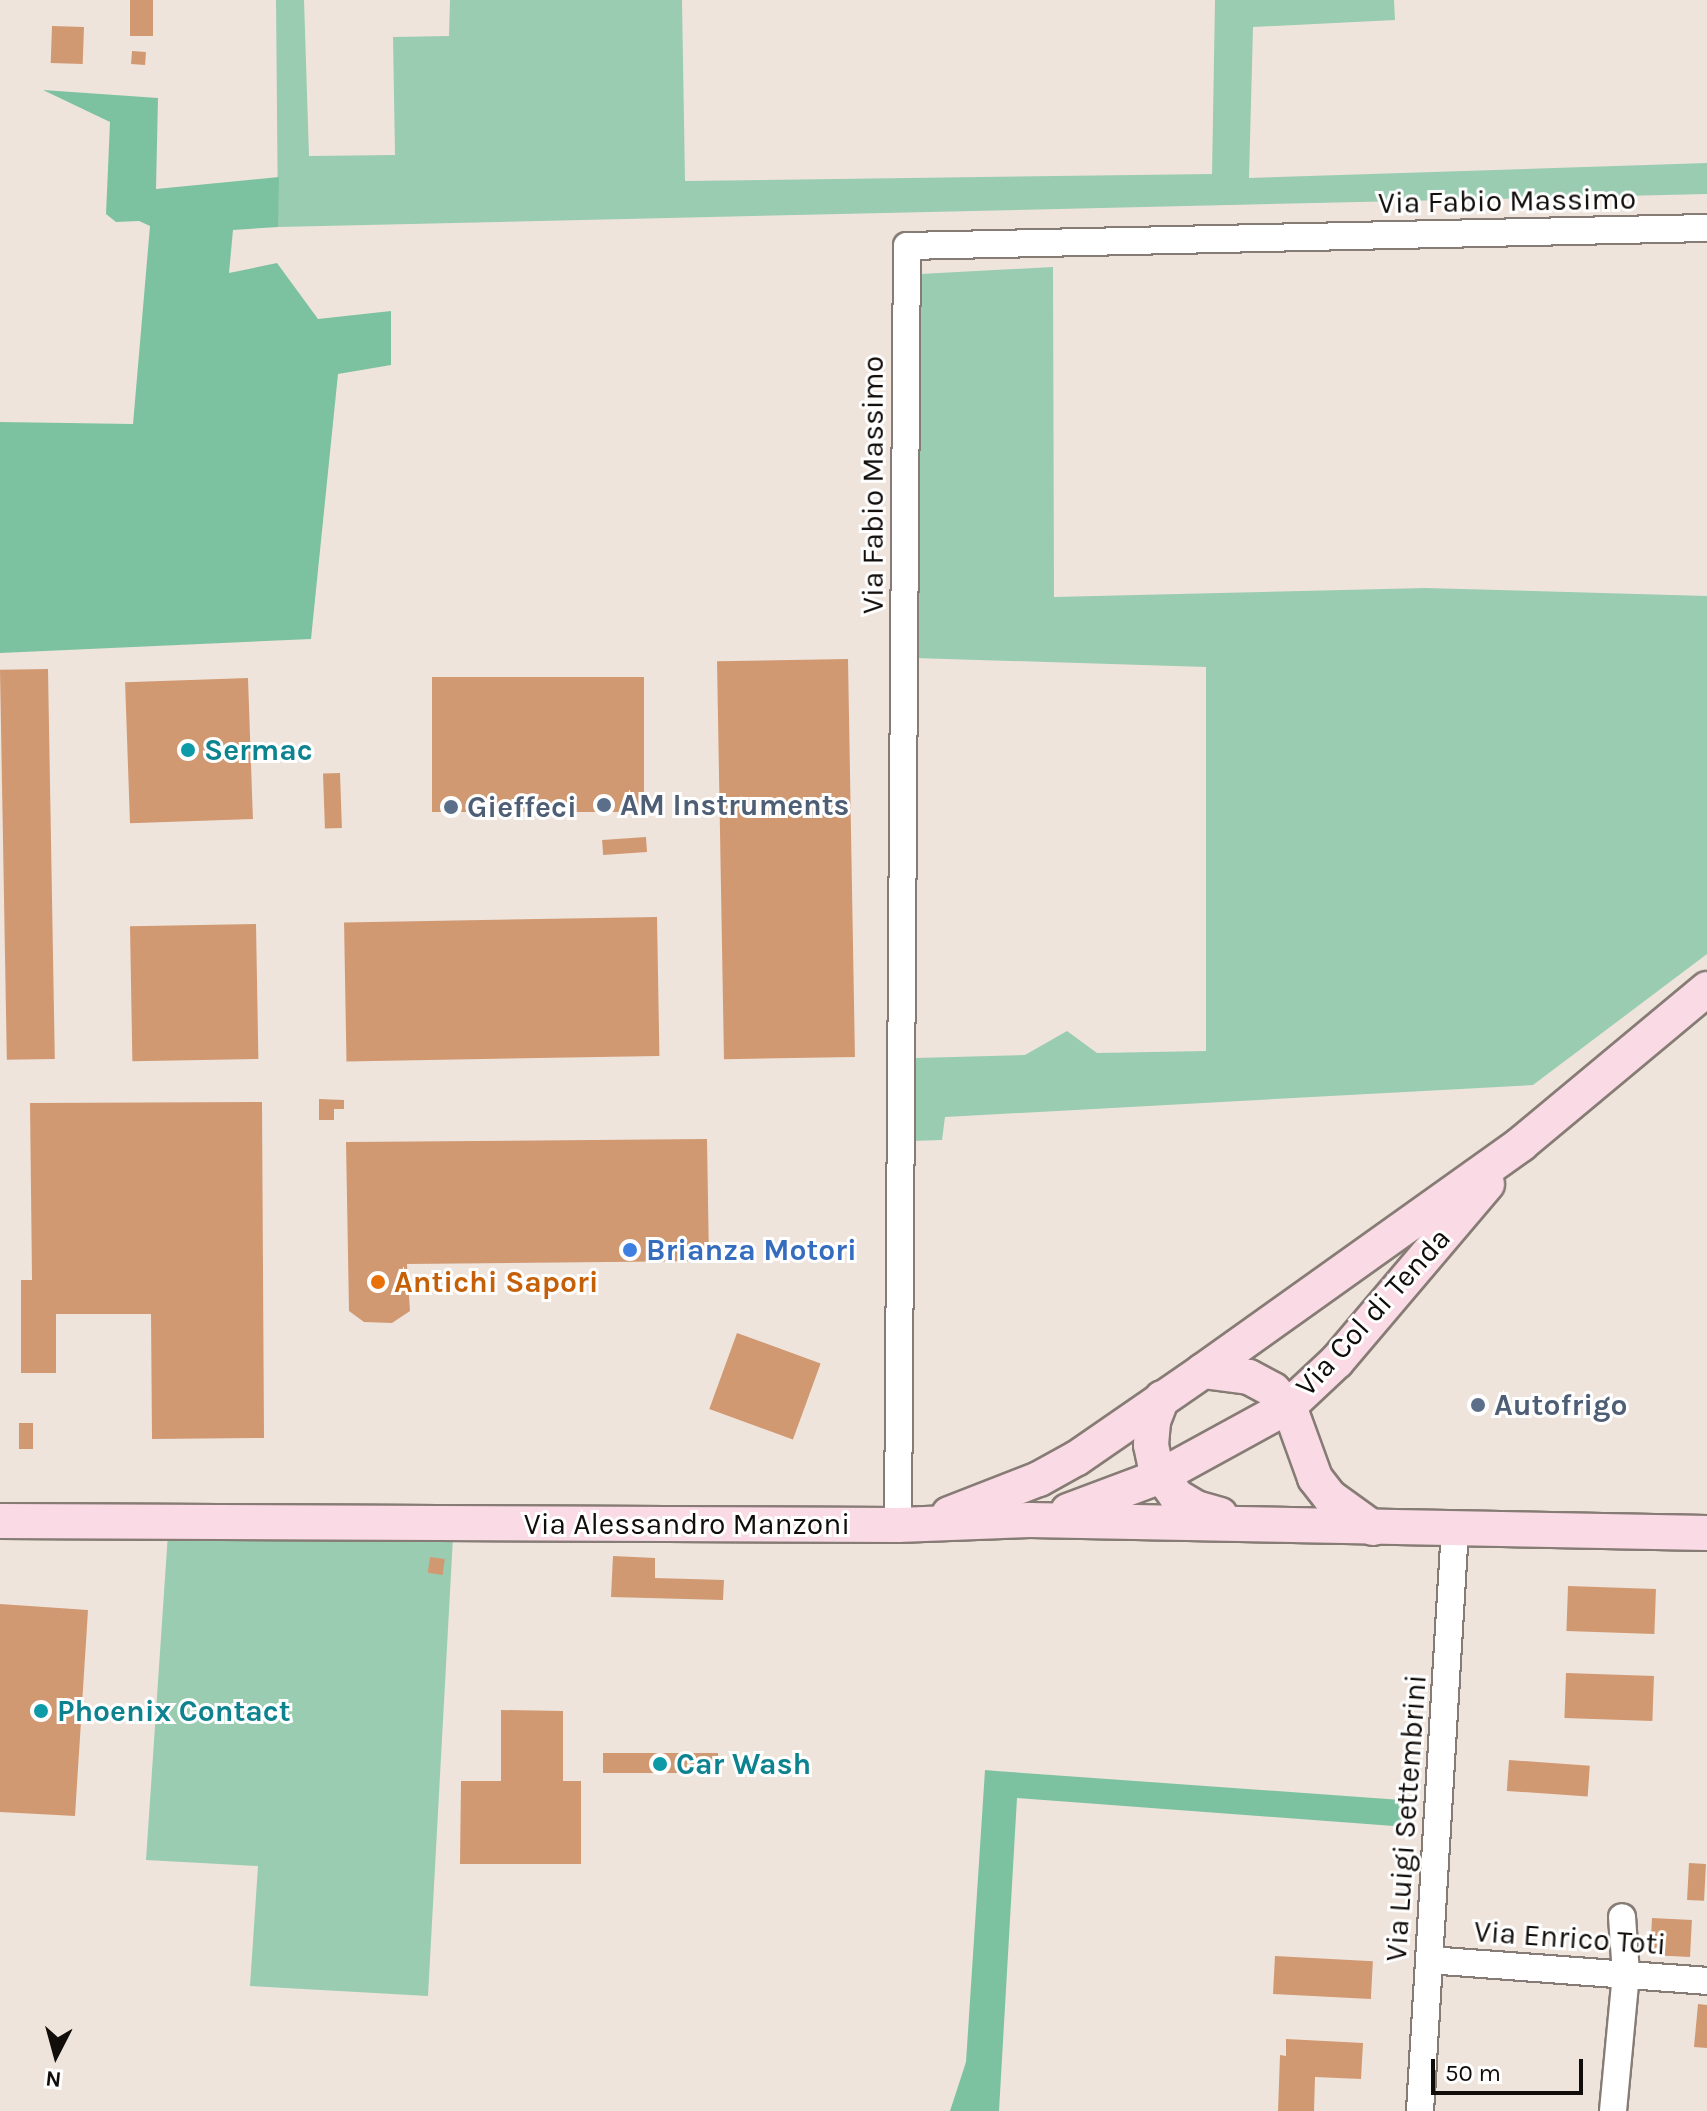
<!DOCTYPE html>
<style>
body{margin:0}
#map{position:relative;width:1707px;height:2111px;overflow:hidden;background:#efe4dc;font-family:Karla,sans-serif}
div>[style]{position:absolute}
.green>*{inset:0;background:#9accb2}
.forest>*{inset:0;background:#7dc2a0}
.building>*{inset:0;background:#d19972;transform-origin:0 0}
.roads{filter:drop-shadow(2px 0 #867c75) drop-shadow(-2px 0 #867c75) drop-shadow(0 2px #867c75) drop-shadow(0 -2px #867c75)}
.minor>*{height:26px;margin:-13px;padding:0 13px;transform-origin:13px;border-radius:13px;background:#fff}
.major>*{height:34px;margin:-17px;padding:0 17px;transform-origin:17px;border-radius:17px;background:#fadbe5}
.dots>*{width:22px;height:22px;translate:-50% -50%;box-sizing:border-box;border:4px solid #fff;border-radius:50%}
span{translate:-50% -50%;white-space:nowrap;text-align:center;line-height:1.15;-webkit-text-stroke:6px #fff;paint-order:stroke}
.street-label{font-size:30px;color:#110d0a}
.culture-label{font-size:30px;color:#0d838f;font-weight:700}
.left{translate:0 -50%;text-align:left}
.service-label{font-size:30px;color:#4e5e75;font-weight:700}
.shop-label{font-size:30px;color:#366cbe;font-weight:700}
.food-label{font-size:30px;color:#c56008;font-weight:700}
.north{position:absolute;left:16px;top:2015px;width:80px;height:80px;-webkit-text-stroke:6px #fff;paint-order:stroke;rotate:186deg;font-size:22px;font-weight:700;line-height:32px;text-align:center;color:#110d0a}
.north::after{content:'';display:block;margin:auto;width:28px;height:36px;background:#110d0a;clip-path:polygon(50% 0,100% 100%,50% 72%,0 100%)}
.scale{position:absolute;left:1431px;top:2059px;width:152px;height:36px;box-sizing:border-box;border:4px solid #110d0a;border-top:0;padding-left:10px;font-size:24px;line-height:28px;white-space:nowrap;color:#110d0a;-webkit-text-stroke:6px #fff;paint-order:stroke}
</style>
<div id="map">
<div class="green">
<i style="clip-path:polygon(276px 0,304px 0,309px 156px,395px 155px,393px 37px,449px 36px,450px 0,682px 0,685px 181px,1212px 174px,1215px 0,1394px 0,1395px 20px,1253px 27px,1249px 178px,1707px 163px,1707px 194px,278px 227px)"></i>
<i style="clip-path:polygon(1053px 267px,1054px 597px,1425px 588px,1707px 596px,1707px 954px,1533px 1085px,945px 1117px,942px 1140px,910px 1141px,916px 1058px,1025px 1055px,1067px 1031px,1097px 1053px,1206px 1051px,1206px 667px,915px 658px,920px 274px)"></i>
<i style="clip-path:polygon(168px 1533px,453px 1537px,428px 1996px,250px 1986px,258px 1866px,146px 1860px)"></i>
</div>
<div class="forest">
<i style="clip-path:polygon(43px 90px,158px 98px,156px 189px,279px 177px,278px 227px,233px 230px,229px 273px,277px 263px,318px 319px,391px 311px,391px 365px,338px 374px,311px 639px,0 653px,0 422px,133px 424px,150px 226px,139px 221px,116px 222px,106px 214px,110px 122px)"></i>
<i style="clip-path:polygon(985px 1770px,996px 1771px,1415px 1801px,1407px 1827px,1017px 1798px,999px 2111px,950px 2111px,966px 2062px)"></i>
</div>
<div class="building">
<i style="left:130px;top:0;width:23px;height:36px"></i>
<i style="left:52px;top:26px;width:32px;height:37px;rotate:2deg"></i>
<i style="left:132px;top:51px;width:14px;height:13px;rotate:4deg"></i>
<i style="left:848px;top:659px;width:398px;height:131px;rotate:89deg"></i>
<i style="left:48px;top:669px;width:390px;height:48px;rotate:89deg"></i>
<i style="left:644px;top:677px;width:135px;height:212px;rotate:90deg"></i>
<i style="left:248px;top:678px;width:141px;height:123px;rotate:88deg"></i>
<i style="left:340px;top:773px;width:55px;height:17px;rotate:88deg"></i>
<i style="left:646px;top:837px;width:15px;height:44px;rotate:86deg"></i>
<i style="left:657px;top:917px;width:139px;height:313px;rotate:89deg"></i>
<i style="left:256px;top:924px;width:135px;height:126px;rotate:89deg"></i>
<i style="clip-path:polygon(319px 1099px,344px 1100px,344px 1109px,334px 1109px,334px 1120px,319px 1120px)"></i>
<i style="clip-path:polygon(262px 1102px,264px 1438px,152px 1439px,151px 1314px,56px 1314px,56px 1373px,21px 1373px,21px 1280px,32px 1280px,30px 1103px)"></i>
<i style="clip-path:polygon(707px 1139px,709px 1261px,407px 1264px,410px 1311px,392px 1323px,364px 1322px,349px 1311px,346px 1142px)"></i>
<i style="left:737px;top:1333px;width:89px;height:81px;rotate:20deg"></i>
<i style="left:19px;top:1423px;width:14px;height:26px"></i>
<i style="clip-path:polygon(613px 1556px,655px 1558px,655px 1578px,724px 1580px,723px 1600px,611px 1597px)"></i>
<i style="left:430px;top:1557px;width:15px;height:16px;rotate:8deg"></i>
<i style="left:1568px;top:1586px;width:88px;height:45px;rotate:2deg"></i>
<i style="clip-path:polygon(0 1604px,88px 1610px,75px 1816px,0 1812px)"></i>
<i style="left:1566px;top:1673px;width:88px;height:45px;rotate:2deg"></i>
<i style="clip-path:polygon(501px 1710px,563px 1711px,563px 1781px,581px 1781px,581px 1864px,460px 1864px,461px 1781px,501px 1781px)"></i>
<i style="left:718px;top:1753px;width:20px;height:115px;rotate:90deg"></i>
<i style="left:1509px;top:1760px;width:81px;height:31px;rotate:4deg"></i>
<i style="left:1689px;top:1863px;width:17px;height:37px;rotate:3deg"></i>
<i style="left:1652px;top:1918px;width:40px;height:37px;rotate:3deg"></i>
<i style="left:1275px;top:1956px;width:98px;height:38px;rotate:3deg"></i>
<i style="clip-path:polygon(1698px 2004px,1707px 2005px,1707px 2048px,1694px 2047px)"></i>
<i style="clip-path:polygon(1286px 2039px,1363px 2043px,1361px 2079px,1315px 2077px,1314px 2111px,1278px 2111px,1280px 2055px,1286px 2056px)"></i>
</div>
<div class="roads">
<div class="minor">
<i style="left:898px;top:1525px;width:1279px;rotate:-89.6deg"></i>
<i style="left:907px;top:246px;width:800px;rotate:-1.29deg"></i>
<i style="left:1429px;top:1960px;width:279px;rotate:4.3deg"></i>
<i style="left:1420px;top:2111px;width:584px;rotate:-86.56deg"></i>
<i style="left:1613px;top:2111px;width:138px;rotate:-84.6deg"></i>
<i style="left:1626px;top:1974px;width:57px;rotate:-94deg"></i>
</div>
<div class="major">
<i style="left:1203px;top:1371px;width:46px;rotate:7.4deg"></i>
<i style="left:1249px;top:1377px;width:27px;rotate:28deg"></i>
<i style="left:1273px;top:1390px;width:23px;rotate:45deg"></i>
<i style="left:1289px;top:1406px;width:77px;rotate:70.1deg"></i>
<i style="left:1315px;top:1478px;width:24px;rotate:52deg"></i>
<i style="left:1330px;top:1497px;width:53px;rotate:35.8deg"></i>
<i style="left:1162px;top:1398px;width:26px;rotate:111deg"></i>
<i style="left:1153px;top:1422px;width:23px;rotate:95deg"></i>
<i style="left:1151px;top:1445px;width:24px;rotate:78deg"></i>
<i style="left:1156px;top:1468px;width:34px;rotate:54deg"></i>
<i style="left:1176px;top:1496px;width:23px;rotate:31deg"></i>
<i style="left:1196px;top:1508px;width:25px;rotate:16deg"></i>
<i style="left:1068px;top:1511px;width:99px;rotate:-20.6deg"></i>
<i style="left:1161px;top:1476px;width:146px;rotate:-28.7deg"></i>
<i style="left:1289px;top:1406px;width:66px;rotate:-43.2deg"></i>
<i style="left:1337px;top:1361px;width:232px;rotate:-49.7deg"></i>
<i style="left:949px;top:1514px;width:97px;rotate:-21.3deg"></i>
<i style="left:1039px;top:1479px;width:43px;rotate:-28.9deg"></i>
<i style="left:1077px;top:1458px;width:153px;rotate:-34.6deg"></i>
<i style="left:1203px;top:1371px;width:391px;rotate:-35.5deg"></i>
<i style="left:1521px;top:1144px;width:242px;rotate:-39.8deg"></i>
<i style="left:0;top:1521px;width:898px;rotate:0.26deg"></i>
<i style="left:898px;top:1525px;width:132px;rotate:-2.2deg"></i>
<i style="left:1030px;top:1520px;width:677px;rotate:1.1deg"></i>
</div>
</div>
<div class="dots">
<i style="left:188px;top:750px;background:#0f9aa8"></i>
<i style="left:604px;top:805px;background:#5c6f8a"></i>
<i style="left:451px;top:807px;background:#5c6f8a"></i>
<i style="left:630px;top:1250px;background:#3f7fe0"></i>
<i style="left:378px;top:1282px;background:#e8710a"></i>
<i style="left:1478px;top:1405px;background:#5c6f8a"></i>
<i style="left:41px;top:1711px;background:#0f9aa8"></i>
<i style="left:660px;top:1764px;background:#0f9aa8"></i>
</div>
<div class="street-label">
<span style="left:1507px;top:201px;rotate:-1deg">Via Fabio Massimo</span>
<span style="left:873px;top:485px;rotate:-90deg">Via Fabio Massimo</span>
<span style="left:1373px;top:1312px;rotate:-48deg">Via Col di Tenda</span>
<span style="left:687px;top:1524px">Via Alessandro Manzoni</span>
<span style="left:1406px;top:1818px;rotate:-86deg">Via Luigi Settembrini</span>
<span style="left:1570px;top:1938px;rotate:4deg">Via Enrico Toti</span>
</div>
<div class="culture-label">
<span class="left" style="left:204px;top:750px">Sermac</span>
<span class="left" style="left:57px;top:1711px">Phoenix Contact</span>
<span class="left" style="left:676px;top:1764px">Car Wash</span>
</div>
<div class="service-label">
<span class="left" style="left:620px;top:805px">AM Instruments</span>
<span class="left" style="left:467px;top:807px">Gieffeci</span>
<span class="left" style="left:1494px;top:1405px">Autofrigo</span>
</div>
<div class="shop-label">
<span class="left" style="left:646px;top:1250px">Brianza Motori</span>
</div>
<div class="food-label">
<span class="left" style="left:394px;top:1282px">Antichi Sapori</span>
</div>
<div class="north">N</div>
<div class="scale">50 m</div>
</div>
